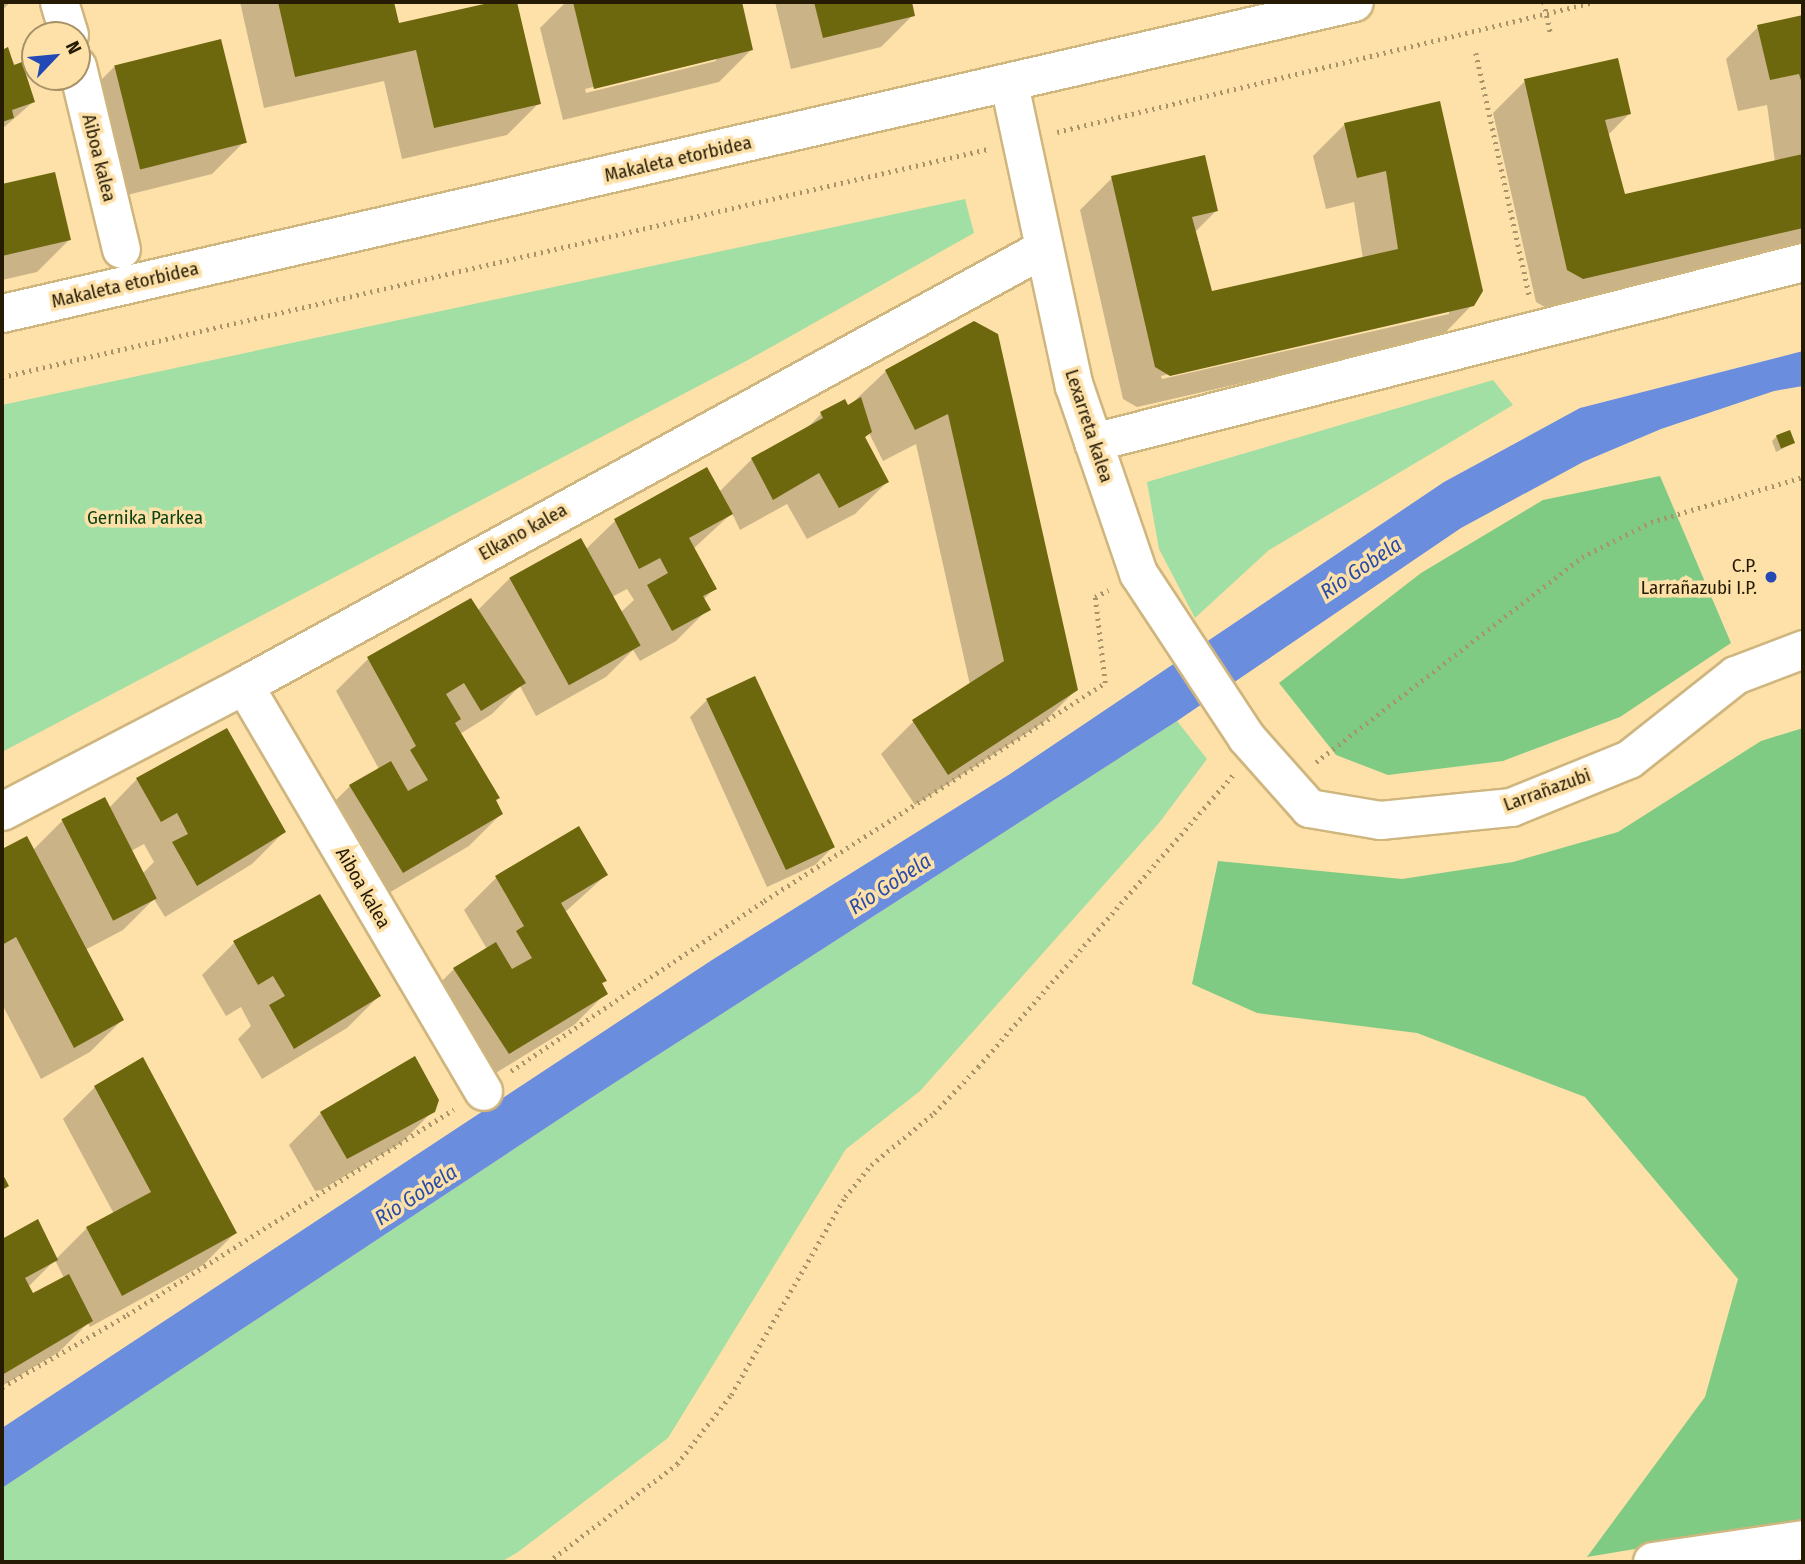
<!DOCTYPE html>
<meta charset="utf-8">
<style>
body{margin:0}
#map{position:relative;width:1805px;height:1564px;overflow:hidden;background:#fde1a9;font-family:"Fira Sans Condensed",sans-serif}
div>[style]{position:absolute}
.green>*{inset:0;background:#a2dfa4}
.forest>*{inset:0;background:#7fcb83}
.water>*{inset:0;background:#6a8dde}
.shadow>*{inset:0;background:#0003}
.building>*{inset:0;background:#6d670e;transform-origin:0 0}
.path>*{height:4.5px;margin-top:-2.25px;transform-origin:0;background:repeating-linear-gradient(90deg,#a99469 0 2px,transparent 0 7px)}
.roads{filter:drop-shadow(2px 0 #cfb57e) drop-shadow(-2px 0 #cfb57e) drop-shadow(0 2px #cfb57e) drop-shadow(0 -2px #cfb57e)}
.minor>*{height:37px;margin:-18.5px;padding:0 18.5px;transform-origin:18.5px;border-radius:18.5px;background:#fff}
.highway>*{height:38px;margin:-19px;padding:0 19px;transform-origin:19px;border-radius:19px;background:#fff}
.dots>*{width:19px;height:19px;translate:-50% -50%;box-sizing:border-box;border:4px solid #fde1a9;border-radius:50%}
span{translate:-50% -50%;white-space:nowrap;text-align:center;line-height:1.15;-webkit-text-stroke:7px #fde1a9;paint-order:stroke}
.street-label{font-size:19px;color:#251b05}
.park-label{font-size:19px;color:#0c4314}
.poi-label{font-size:19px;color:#251b05}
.right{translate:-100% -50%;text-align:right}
.water-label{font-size:21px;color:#294cab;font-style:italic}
.frame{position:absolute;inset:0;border:4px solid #251b05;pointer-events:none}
.north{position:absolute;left:21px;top:21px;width:70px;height:70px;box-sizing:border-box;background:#fde1a9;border:2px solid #a79267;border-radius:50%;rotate:64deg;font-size:19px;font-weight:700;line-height:28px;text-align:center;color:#251b05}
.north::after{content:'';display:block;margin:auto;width:24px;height:32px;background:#2349b7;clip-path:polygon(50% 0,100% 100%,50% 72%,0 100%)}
</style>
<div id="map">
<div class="green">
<i style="clip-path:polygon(965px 199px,974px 233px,748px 360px,2px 752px,2px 405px)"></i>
<i style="clip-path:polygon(1493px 380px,1513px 405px,1269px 550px,1195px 618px,1159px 549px,1147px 482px)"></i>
<i style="clip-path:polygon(1177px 721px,1207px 759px,1159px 823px,920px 1091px,846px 1149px,668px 1438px,518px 1552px,501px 1562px,2px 1562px,2px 1488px,591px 1098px)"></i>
</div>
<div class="forest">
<i style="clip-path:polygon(1660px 476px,1731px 643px,1620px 717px,1503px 761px,1388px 775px,1336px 755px,1279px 683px,1421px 573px,1543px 500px)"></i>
<i style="clip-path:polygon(1803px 728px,1803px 1521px,1587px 1557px,1705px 1397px,1738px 1279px,1585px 1097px,1417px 1033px,1257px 1013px,1192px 984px,1218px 861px,1402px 879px,1513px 862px,1618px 832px,1761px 741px)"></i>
</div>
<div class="water">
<i style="clip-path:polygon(1803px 351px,1803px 386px,1774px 391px,1661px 429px,1583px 462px,1461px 528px,1177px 721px,591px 1098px,2px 1488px,2px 1428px,712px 960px,1010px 774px,1444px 482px,1580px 408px)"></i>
</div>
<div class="shadow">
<i style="clip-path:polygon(2px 2px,11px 2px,2px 10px)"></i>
<i style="clip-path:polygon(240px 2px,393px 2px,398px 25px,515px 2px,539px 103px,507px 135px,402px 159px,384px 81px,264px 108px)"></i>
<i style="clip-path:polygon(evenodd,566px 2px,740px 2px,751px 50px,719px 82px,563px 120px,540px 28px,566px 2px,716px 57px,716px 61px,586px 93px,585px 89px,716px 57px)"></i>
<i style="clip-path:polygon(775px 2px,910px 2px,913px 15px,881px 47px,791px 69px)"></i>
<i style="clip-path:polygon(1803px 16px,1803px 252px,1550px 310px,1536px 302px,1493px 113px,1525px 81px,1630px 113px,1607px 136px,1623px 196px,1775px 162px,1767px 105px,1738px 111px,1726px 59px,1758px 27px)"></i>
<i style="clip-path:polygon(7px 50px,33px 102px,2px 129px,2px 51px)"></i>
<i style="clip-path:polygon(114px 67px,244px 142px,212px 174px,107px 200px,82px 99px)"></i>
<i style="clip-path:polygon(evenodd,1438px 103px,1472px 305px,1440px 338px,1137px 407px,1123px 399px,1080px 210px,1112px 178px,1216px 211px,1194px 233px,1211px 293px,1363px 259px,1354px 202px,1326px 209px,1313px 156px,1345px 124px,1438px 103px,1449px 310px,1449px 314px,1162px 379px,1161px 376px,1449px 310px)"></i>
<i style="clip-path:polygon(54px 174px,69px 240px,37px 272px,2px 280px,2px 186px)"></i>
<i style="clip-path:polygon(evenodd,974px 323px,1076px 690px,1044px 722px,915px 805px,881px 754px,913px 722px,970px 685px,916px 444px,883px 461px,869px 433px,864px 438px,887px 482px,855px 514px,807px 539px,787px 504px,740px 530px,732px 513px,693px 549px,715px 588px,703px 600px,708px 609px,676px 641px,640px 661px,633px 650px,606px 677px,536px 716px,520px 686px,492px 714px,460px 734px,501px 814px,469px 846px,370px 904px,318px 818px,350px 786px,379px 769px,336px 691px,368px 659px,477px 611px,510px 578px,585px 550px,615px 521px,707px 470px,719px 492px,752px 459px,805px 430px,821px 414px,848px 407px,886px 371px,974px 323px,627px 589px,634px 600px,620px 613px,612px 597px,627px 589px)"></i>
<i style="clip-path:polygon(1777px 436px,1793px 443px,1776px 452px,1772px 441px)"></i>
<i style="clip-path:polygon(707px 700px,832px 848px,815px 865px,767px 887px,690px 717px)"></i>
<i style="clip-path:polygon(evenodd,137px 779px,284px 832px,252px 864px,165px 917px,154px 899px,123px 930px,85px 950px,122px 1020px,90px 1052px,41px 1079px,2px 1004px,2px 851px,27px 838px,33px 850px,62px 821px,109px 808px,137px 779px,144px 844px,154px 862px,142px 874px,131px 851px,144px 844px)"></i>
<i style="clip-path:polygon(578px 828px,606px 875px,564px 913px,606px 993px,574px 1025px,476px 1085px,422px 1001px,454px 969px,487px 949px,464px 910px,496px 878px)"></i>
<i style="clip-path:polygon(234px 943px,379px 996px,347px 1028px,262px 1079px,238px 1039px,251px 1026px,241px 1007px,226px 1016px,202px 975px)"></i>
<i style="clip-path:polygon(evenodd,95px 1087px,235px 1233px,203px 1265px,90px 1327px,88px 1323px,59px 1352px,2px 1386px,2px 1241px,37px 1222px,56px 1259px,87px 1228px,114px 1214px,63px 1119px,95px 1087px,55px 1260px,64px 1278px,32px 1295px,28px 1287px,55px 1260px)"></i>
<i style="clip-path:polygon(433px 1111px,401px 1143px,321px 1190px,315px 1191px,289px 1145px,321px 1113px)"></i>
</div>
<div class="building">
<i style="clip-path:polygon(278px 2px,394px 2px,399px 23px,493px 2px,517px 2px,541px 104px,434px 128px,416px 50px,295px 77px)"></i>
<i style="clip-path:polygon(573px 2px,742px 2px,753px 50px,594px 89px)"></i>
<i style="clip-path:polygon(814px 2px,912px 2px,915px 16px,823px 38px)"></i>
<i style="clip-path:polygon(1803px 15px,1803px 87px,1799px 74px,1770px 80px,1757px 25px)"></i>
<i style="left:221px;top:39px;width:107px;height:110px;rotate:76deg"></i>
<i style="clip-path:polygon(8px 47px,14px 65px,22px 62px,35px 102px,12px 110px,14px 118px,2px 122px,2px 50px)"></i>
<i style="clip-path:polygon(1618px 58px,1631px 114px,1605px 120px,1625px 194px,1803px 154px,1803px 228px,1583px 279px,1567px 270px,1524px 79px)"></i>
<i style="clip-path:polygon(1440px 101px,1483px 291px,1474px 306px,1170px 376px,1155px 367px,1111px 176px,1205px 155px,1218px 211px,1192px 217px,1212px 291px,1398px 249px,1386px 171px,1357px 178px,1344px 123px)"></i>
<i style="clip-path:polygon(55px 172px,71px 240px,2px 256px,2px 184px)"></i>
<i style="clip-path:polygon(974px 321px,998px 334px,1078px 690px,948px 775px,912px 720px,1004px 661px,948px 414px,915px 430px,885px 370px)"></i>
<i style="clip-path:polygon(861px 397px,872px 432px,865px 437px,889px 482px,839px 508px,819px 473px,773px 500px,751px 458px,823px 418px,820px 412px,845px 399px,848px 405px)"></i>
<i style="left:1790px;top:430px;width:14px;height:15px;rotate:69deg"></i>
<i style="clip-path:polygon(707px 467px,733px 514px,689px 538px,717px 589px,703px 596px,711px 610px,672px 631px,647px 585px,668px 573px,660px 558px,639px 569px,614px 519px)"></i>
<i style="left:581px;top:538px;width:123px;height:82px;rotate:61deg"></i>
<i style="clip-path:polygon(471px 598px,526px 683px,481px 711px,464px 683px,446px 694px,461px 719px,455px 723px,500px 798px,496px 800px,503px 814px,403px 873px,349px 785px,391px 761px,408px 791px,428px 780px,410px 750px,416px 746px,367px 657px)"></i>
<i style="left:755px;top:676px;width:189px;height:54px;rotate:65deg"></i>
<i style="clip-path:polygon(227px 728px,286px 832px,197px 886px,172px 842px,188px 834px,177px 813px,161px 822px,136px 778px)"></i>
<i style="left:105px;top:797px;width:114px;height:49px;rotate:63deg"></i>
<i style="clip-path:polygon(579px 826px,608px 875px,561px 903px,607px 981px,602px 983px,608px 994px,509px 1054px,453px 968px,496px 942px,512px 969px,532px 958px,516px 931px,524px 926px,495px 876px)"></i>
<i style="clip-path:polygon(27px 836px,124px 1020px,74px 1048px,16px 937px,2px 945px,2px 849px)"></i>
<i style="clip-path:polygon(320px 894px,381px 996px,294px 1049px,269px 1005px,285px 996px,273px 976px,258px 985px,233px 941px)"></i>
<i style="clip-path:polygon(415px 1056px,439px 1100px,435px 1112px,347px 1159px,320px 1112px)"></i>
<i style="clip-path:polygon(143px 1057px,237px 1233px,122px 1296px,86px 1227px,151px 1192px,94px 1086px)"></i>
<i style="clip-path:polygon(2px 1173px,9px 1186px,2px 1190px)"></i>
<i style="clip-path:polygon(38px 1219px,58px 1260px,25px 1278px,33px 1293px,69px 1274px,93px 1321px,2px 1375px,2px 1239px)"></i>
</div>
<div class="path">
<i style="left:1544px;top:2px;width:34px;rotate:78deg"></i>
<i style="left:1476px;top:53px;width:248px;rotate:77.6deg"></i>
<i style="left:1057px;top:132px;width:553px;rotate:-13.61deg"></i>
<i style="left:2px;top:377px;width:1012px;rotate:-13.02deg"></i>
<i style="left:1316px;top:762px;width:336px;rotate:-37.6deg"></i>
<i style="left:1582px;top:557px;width:77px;rotate:-26.9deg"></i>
<i style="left:1651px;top:522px;width:159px;rotate:-16.5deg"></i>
<i style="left:511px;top:1071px;width:305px;rotate:-33.9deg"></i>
<i style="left:764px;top:901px;width:405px;rotate:-32.6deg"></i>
<i style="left:1105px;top:683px;width:87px;rotate:-96.6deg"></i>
<i style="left:1095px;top:597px;width:15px;rotate:-28deg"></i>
<i style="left:2px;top:1387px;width:144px;rotate:-29.9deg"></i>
<i style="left:127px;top:1315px;width:386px;rotate:-32.2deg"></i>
<i style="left:548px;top:1562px;width:162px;rotate:-37.2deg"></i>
<i style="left:677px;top:1464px;width:88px;rotate:-52deg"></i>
<i style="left:731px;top:1395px;width:228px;rotate:-60.1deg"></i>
<i style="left:845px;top:1197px;width:41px;rotate:-50.9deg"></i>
<i style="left:871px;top:1165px;width:82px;rotate:-39.5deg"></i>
<i style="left:934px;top:1113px;width:64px;rotate:-46.3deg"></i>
<i style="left:978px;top:1067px;width:388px;rotate:-48.9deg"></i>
</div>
<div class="roads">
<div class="minor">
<i style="left:59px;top:2px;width:34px;rotate:73deg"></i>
<i style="left:77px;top:66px;width:188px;rotate:76.5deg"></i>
<i style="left:1009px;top:84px;width:309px;rotate:77.9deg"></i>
<i style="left:1074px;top:386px;width:198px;rotate:71.1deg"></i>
<i style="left:1138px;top:573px;width:196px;rotate:56.6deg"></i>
<i style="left:1246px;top:737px;width:95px;rotate:48.4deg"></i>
<i style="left:1309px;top:808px;width:72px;rotate:9.6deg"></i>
<i style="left:1380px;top:820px;width:132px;rotate:-5.7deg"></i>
<i style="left:1511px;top:807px;width:127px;rotate:-22.1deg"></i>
<i style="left:1629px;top:759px;width:135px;rotate:-38.4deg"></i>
<i style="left:1735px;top:675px;width:73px;rotate:-20.9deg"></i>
<i style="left:2px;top:313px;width:1387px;rotate:-12.95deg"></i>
<i style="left:1093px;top:442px;width:732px;rotate:-14.23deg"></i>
<i style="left:244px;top:685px;width:471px;rotate:59.5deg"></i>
<i style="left:2px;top:811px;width:273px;rotate:-27.5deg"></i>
<i style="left:244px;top:685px;width:909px;rotate:-28.65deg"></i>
</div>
<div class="highway">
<i style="left:1653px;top:1562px;width:152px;rotate:-8.3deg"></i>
</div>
</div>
<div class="dots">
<i style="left:1771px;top:577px;background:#2349b7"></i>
</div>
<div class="street-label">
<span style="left:99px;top:158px;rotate:76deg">Aiboa kalea</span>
<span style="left:678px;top:159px;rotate:-13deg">Makaleta etorbidea</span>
<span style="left:125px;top:285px;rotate:-13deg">Makaleta etorbidea</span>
<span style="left:1089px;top:426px;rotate:72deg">Lexarreta kalea</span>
<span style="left:523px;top:532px;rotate:-29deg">Elkano kalea</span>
<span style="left:1547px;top:790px;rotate:-20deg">Larrañazubi</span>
<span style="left:363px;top:888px;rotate:60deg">Aiboa kalea</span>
</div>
<div class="park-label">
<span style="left:145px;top:518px">Gernika Parkea</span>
</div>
<div class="poi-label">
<span class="right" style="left:1757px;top:577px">C.P.<br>Larrañazubi I.P.</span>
</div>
<div class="water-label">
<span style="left:1361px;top:568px;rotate:-34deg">Río Gobela</span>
<span style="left:890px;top:884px;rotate:-33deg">Río Gobela</span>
<span style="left:416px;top:1195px;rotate:-33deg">Río Gobela</span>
</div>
<div class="frame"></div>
<div class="north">N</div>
</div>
